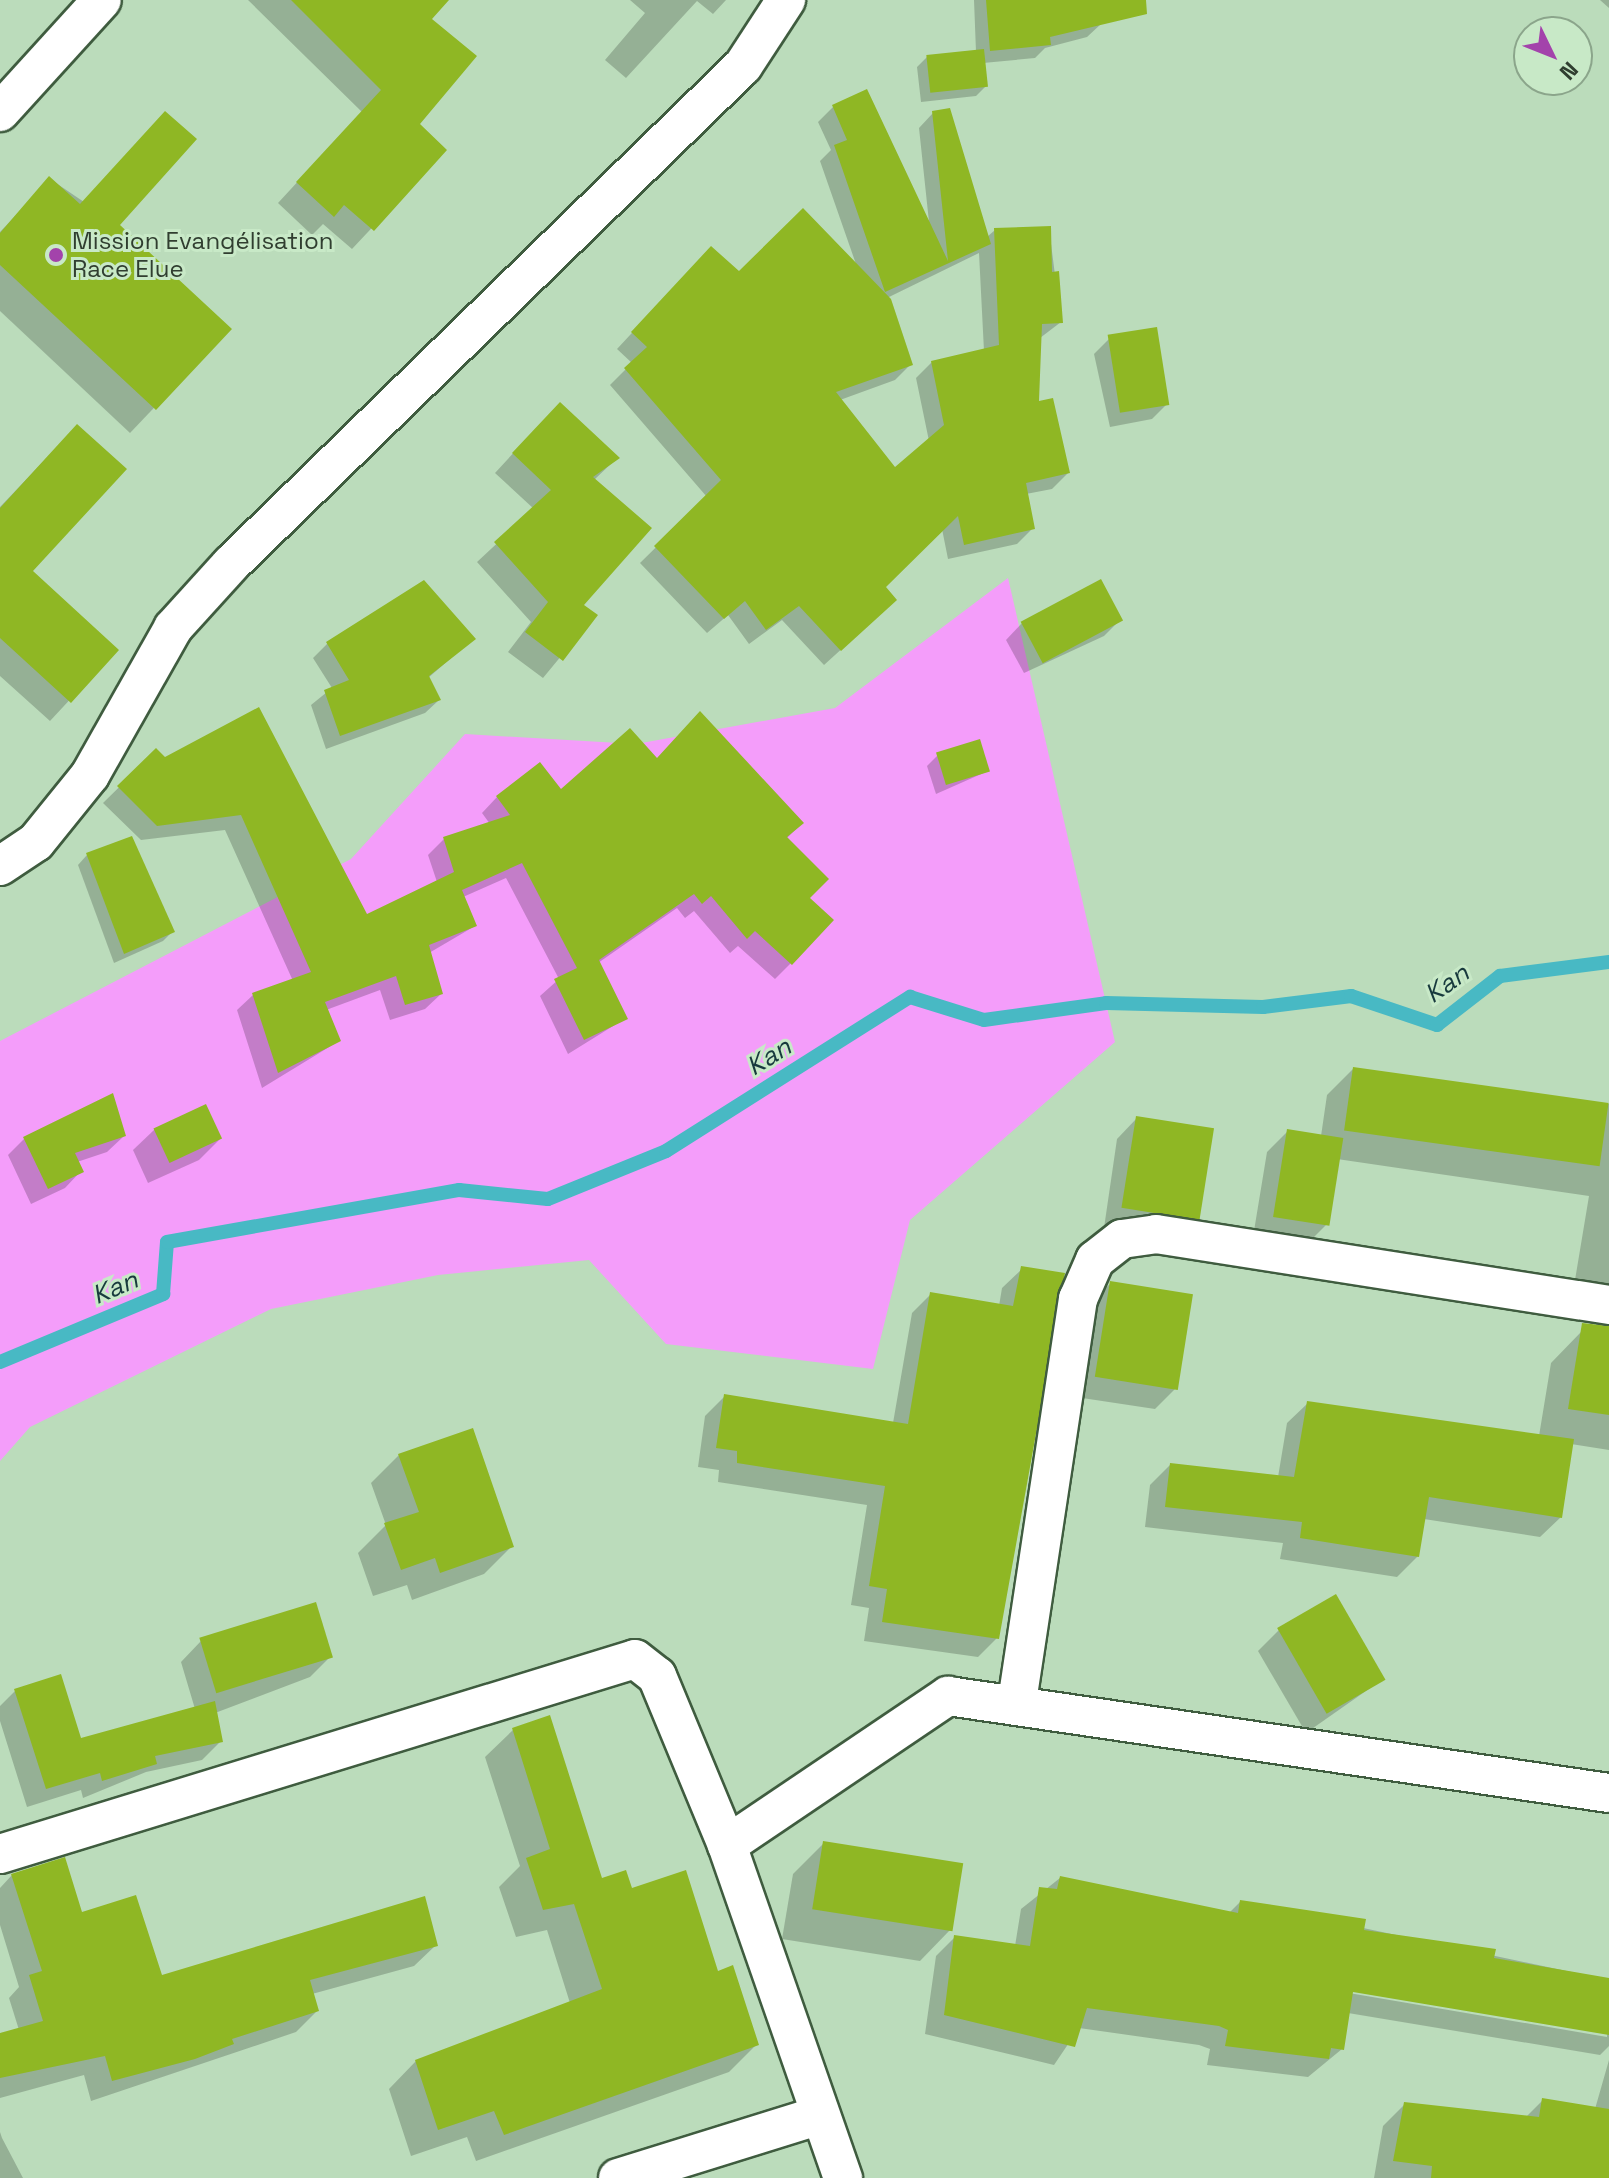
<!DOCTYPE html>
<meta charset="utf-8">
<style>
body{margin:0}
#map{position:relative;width:1609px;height:2178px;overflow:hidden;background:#bbdcbb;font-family:"Space Grotesk",sans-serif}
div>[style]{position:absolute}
.green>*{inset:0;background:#f49dfa}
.shadow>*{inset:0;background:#0003}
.stream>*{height:14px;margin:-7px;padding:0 7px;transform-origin:7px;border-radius:7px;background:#48b9c4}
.building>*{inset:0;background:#8fb724;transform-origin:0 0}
.roads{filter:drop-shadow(2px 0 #3f5c3f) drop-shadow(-2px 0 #3f5c3f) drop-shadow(0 2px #3f5c3f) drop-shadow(0 -2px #3f5c3f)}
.minor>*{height:38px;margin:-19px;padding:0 19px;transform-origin:19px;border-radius:19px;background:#fff}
.dots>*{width:22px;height:22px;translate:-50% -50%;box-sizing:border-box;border:4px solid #c8e9c7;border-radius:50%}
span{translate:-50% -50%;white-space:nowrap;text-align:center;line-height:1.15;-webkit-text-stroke:6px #c8e9c7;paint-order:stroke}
.poi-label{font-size:24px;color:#303e30}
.left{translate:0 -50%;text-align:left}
.water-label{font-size:26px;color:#183a3d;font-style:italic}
.north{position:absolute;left:1513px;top:16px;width:80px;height:80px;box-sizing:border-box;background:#c8e9c7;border:2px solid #8ba58b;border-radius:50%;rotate:133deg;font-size:22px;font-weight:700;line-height:32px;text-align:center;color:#303e30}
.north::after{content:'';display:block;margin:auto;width:28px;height:36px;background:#a343ab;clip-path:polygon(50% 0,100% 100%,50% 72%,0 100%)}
</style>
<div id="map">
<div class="green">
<i style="clip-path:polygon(1008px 578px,1115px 1042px,910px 1220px,873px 1369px,666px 1344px,589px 1260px,438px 1275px,271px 1309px,30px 1427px,0 1461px,0 1041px,351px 859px,465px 734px,636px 744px,835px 708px)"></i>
</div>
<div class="shadow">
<i style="clip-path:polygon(248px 0,433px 0,417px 124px,445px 150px,352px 249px,323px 224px,312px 235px,278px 203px,362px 112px)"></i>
<i style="clip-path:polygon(630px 0,726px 0,713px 14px,697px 1px,626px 78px,605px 60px,645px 13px)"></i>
<i style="clip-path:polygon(974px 0,1095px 0,1101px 24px,1087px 37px,1045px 48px,1035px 58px,983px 63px,986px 86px,976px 96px,921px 102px,917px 67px,927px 57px,976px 52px)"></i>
<i style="clip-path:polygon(1600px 0,1609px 0,1609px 8px)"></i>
<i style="clip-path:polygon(evenodd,833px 107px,929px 222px,919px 128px,933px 113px,987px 237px,995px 230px,1049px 228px,1061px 322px,1040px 338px,1037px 403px,1068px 473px,1052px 489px,1026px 494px,1033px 528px,1017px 544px,948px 559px,942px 529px,884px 587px,879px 615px,824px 665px,782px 620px,749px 644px,728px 615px,707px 633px,640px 563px,707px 497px,610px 385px,632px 363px,617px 349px,696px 264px,739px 273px,857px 267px,820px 161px,831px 150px,818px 122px,833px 107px,979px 253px,984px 351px,932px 362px,916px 378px,929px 441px,895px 470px,840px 400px,895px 380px,911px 364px,887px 298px,979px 253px)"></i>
<i style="clip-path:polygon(50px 179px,118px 225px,229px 329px,130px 433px,0 311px,0 232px)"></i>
<i style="clip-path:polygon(1109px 339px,1167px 404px,1152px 419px,1110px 427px,1094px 354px)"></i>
<i style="clip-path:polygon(541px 423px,617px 458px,594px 480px,581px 605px,595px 615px,543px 678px,508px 652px,531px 622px,477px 562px,534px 509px,495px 473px)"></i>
<i style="clip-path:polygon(58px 446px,30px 572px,116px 650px,50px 721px,0 676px,0 507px)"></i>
<i style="clip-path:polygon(1121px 619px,1104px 636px,1024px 673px,1006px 640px,1022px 623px)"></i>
<i style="clip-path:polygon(473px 639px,428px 678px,439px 700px,425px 713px,326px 749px,311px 705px,332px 688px,313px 658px,327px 644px)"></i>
<i style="clip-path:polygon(258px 710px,366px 916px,437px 882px,428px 855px,444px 839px,490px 824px,482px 813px,497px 797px,561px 792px,656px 760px,802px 823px,786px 839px,807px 898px,791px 963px,775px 979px,738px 946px,730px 953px,694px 911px,685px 918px,677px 908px,598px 963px,626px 1018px,568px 1054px,540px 996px,559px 979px,506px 878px,463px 897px,475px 926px,429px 953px,441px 994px,425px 1009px,390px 1020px,380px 990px,326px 1010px,339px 1041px,262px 1088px,237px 1010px,253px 995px,293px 981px,225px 830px,141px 840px,103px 803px,156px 751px,164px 759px)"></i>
<i style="clip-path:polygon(937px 756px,988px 771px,936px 794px,927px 766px)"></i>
<i style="clip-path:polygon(87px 855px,173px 931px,163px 941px,114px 963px,78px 865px)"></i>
<i style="clip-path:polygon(1353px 1069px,1609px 1104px,1609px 1291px,1574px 1286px,1589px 1196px,1337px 1159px,1326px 1225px,1306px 1245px,1253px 1237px,1267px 1152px,1288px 1131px,1321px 1136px,1327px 1095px)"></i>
<i style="clip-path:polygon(205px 1107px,220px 1139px,199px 1160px,148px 1183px,133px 1150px,154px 1130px)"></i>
<i style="clip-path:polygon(1137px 1118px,1199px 1218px,1178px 1238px,1104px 1228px,1117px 1139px)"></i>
<i style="clip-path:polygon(124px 1136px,107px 1152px,77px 1162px,81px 1171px,65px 1188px,31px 1204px,8px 1155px,24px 1139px)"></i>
<i style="clip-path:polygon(1022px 1269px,997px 1638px,978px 1657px,864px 1641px,869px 1608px,851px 1605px,867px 1505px,718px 1482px,719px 1470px,698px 1467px,705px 1416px,725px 1396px,893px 1423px,912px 1313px,931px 1294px,999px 1306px,1002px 1288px)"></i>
<i style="clip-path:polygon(1111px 1283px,1175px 1389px,1155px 1409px,1069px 1396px,1090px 1303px)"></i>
<i style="clip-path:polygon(1581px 1332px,1609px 1337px,1609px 1450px,1571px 1444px,1561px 1517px,1540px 1537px,1424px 1519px,1418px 1556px,1397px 1577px,1280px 1559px,1283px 1543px,1145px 1527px,1150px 1485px,1170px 1465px,1278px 1477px,1287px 1423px,1308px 1403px,1539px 1436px,1551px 1363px)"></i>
<i style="clip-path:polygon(399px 1455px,512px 1546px,484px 1574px,412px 1600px,407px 1585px,373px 1596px,358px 1553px,386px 1525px,371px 1483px)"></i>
<i style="clip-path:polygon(1279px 1630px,1383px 1679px,1306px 1733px,1258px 1651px)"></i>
<i style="clip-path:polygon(201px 1641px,331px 1656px,310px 1677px,215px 1713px,221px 1741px,202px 1760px,146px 1772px,83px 1798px,81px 1790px,27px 1807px,0 1721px,0 1706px,15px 1691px,80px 1740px,195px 1709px,181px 1662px)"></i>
<i style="clip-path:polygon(513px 1730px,601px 1881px,630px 1891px,716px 1973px,757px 2044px,729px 2072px,476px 2161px,467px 2137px,411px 2156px,389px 2089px,416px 2061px,570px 2003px,547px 1930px,516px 1937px,499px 1887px,520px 1866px,485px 1757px)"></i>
<i style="clip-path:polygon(824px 1843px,950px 1930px,920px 1961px,782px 1939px,793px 1874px)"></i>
<i style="clip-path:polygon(12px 1875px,81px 1915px,161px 1978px,436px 1945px,414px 1966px,312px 1994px,317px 2011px,296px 2032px,91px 2101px,84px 2075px,0 2098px,0 2035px,19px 2030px,9px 1998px,19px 1987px,0 1925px,0 1888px)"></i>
<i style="clip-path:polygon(evenodd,1060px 1878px,1229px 1913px,1240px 1902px,1609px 1980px,1609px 2046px,1600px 2055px,1348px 2013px,1342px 2049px,1308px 2077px,1207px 2065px,1210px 2049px,1199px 2045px,1079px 2028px,1054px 2065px,925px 2034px,936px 1956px,955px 1937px,1015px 1946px,1021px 1909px,1060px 1878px,1344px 1988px,1607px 2033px,1607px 2037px,1343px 1992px,1344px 1988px)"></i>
<i style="clip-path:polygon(1609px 2060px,1609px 2178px,1374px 2178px,1383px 2126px,1404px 2105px,1525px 2118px,1543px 2100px,1595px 2109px)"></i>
<i style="clip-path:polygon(0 2132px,2px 2138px,23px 2178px,0 2178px)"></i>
</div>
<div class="stream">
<i style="left:0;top:1362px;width:177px;rotate:-22.6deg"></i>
<i style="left:163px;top:1294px;width:52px;rotate:-85.6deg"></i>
<i style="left:167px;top:1242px;width:297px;rotate:-10.1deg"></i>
<i style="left:459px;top:1190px;width:89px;rotate:5.8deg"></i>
<i style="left:548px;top:1199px;width:127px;rotate:-22.1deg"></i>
<i style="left:666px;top:1151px;width:289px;rotate:-32.3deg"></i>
<i style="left:910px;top:997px;width:77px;rotate:17.3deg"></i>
<i style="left:984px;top:1020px;width:123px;rotate:-7.9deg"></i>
<i style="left:1106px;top:1003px;width:157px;rotate:1.5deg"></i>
<i style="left:1263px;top:1007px;width:89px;rotate:-7.1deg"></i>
<i style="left:1351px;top:996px;width:91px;rotate:18.6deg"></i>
<i style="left:1437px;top:1025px;width:80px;rotate:-37.9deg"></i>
<i style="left:1500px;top:976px;width:110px;rotate:-7.3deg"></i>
</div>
<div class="building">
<i style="clip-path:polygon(291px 0,449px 0,432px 19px,477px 56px,420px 124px,447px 150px,374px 231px,344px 205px,334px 217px,296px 182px,381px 90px)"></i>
<i style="clip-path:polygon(986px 0,1146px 0,1147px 14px,1050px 37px,1051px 45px,990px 51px)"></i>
<i style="left:984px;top:49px;width:38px;height:58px;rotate:84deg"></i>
<i style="clip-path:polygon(867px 89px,948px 261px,932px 111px,950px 108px,991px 244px,885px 292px,834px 145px,847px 140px,832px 105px)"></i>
<i style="clip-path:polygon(165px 111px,197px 139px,120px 225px,232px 329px,156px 410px,0 265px,0 233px,49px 176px,80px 204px)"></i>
<i style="clip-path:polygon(803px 208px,891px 299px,913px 365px,836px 392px,895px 467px,944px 425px,931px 361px,999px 345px,994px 228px,1051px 226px,1052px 272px,1059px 271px,1063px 323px,1042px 324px,1039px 401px,1053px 398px,1070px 473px,1026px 483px,1035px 529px,964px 545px,958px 516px,886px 587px,897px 600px,841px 651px,799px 606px,766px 630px,745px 601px,724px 619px,654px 546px,721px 480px,624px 368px,647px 347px,631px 332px,711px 246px,739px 271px)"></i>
<i style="left:1157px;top:327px;width:79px;height:50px;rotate:81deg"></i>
<i style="clip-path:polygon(560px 402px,620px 458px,593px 477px,652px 528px,584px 605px,598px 615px,563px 661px,525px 632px,548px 602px,494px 542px,551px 490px,512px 453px)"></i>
<i style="clip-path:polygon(77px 424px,127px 469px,33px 571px,119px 650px,71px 703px,0 638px,0 508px)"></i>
<i style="left:1101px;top:579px;width:47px;height:91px;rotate:62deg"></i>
<i style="clip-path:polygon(424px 580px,476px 639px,429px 676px,441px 700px,340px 736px,324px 690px,349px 680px,326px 642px)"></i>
<i style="clip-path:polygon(259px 707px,367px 914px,454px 872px,443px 837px,510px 815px,496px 796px,540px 762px,561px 789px,630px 728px,657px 758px,700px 711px,804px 823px,787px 837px,829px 879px,810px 898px,834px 920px,792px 965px,755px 931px,747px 939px,711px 896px,702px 904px,694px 894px,599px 960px,628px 1019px,584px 1040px,554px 979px,577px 968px,522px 863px,462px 890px,477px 926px,429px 945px,443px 994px,405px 1005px,396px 976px,325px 1002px,341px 1041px,278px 1073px,252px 993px,311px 972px,241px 815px,157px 826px,117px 786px,156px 748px,165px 757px)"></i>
<i style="left:980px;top:739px;width:34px;height:46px;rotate:73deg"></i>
<i style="clip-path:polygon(132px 836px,175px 932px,124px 954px,86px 853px)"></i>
<i style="left:1353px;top:1067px;width:258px;height:64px;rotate:8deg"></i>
<i style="clip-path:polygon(113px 1093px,126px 1136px,75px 1153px,84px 1172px,48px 1189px,23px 1137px)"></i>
<i style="left:206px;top:1104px;width:38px;height:58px;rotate:65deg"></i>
<i style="left:1136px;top:1116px;width:79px;height:93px;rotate:9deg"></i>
<i style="left:1287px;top:1129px;width:57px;height:89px;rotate:9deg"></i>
<i style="clip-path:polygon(1021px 1266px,1065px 1273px,999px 1639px,882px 1622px,887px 1589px,869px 1586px,885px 1486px,737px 1463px,737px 1451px,716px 1448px,724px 1394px,908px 1424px,930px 1292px,1013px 1306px)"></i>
<i style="left:1110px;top:1281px;width:84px;height:97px;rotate:9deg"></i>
<i style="clip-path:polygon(1582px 1323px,1609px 1326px,1609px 1415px,1568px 1409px)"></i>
<i style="clip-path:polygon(1307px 1401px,1574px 1439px,1562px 1518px,1429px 1497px,1419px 1557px,1300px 1538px,1302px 1522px,1165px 1507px,1170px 1463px,1294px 1477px)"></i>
<i style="clip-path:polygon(473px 1428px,514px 1547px,440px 1573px,435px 1558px,401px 1570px,384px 1523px,419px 1512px,398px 1454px)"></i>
<i style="left:1336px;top:1594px;width:99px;height:68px;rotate:60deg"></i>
<i style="left:316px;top:1602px;width:58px;height:122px;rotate:73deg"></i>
<i style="clip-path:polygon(61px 1674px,81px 1738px,215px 1701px,223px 1742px,155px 1756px,157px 1764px,102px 1781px,100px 1773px,46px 1789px,14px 1689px)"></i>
<i style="clip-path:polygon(550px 1715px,602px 1878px,626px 1870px,632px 1888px,686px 1870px,718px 1971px,733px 1965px,759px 2045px,504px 2135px,494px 2111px,438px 2130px,415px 2060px,602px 1989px,574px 1904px,543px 1910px,526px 1858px,550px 1849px,512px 1728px)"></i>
<i style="left:823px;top:1841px;width:142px;height:69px;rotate:9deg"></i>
<i style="clip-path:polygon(65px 1857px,82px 1912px,136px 1895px,162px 1975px,425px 1896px,438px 1946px,310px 1980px,319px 2011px,232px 2039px,234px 2044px,195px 2059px,112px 2081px,105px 2056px,0 2078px,0 2033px,43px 2021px,29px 1975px,42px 1971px,11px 1874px)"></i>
<i style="clip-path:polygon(1060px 1876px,1238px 1913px,1240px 1900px,1366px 1919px,1364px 1930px,1496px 1949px,1494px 1958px,1609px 1978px,1609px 2035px,1353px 1992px,1344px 2050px,1331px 2048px,1329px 2059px,1225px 2046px,1228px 2030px,1219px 2026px,1087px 2008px,1075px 2047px,944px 2015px,954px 1935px,1030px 1946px,1039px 1887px,1057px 1889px)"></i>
<i style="clip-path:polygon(1542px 2098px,1609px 2109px,1609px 2178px,1431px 2178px,1432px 2166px,1393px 2161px,1404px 2102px,1539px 2117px)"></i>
</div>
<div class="roads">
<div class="minor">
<i style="left:0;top:112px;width:151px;rotate:-47.7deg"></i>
<i style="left:0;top:866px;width:43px;rotate:-33.7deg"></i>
<i style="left:36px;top:842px;width:86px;rotate:-51.1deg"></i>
<i style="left:90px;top:775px;width:169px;rotate:-60.5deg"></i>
<i style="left:173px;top:628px;width:86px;rotate:-47.8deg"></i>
<i style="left:231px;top:564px;width:714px;rotate:-44.21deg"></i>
<i style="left:743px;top:66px;width:79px;rotate:-56.9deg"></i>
<i style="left:1017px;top:1702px;width:408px;rotate:-81.4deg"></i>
<i style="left:1078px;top:1299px;width:43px;rotate:-66.4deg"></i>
<i style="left:1095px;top:1260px;width:34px;rotate:-38deg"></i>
<i style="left:1122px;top:1239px;width:34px;rotate:-8deg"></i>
<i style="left:1156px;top:1234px;width:459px;rotate:8.9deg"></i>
<i style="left:727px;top:1845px;width:267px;rotate:-34deg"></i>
<i style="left:948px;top:1696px;width:668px;rotate:8.35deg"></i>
<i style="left:0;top:1854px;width:664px;rotate:-17.07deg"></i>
<i style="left:635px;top:1659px;width:28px;rotate:38deg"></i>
<i style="left:657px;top:1676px;width:183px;rotate:67.5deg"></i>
<i style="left:727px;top:1845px;width:353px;rotate:70.8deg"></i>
<i style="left:618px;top:2178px;width:212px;rotate:-17.3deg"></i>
</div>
</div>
<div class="dots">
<i style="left:56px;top:255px;background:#a343ab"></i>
</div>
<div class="poi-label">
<span class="left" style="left:72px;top:255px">Mission Evangélisation<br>Race Elue</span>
</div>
<div class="water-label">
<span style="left:1447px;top:984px;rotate:-35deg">Kan</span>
<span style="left:769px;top:1057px;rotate:-32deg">Kan</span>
<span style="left:115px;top:1288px;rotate:-23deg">Kan</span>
</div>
<div class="north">N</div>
</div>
